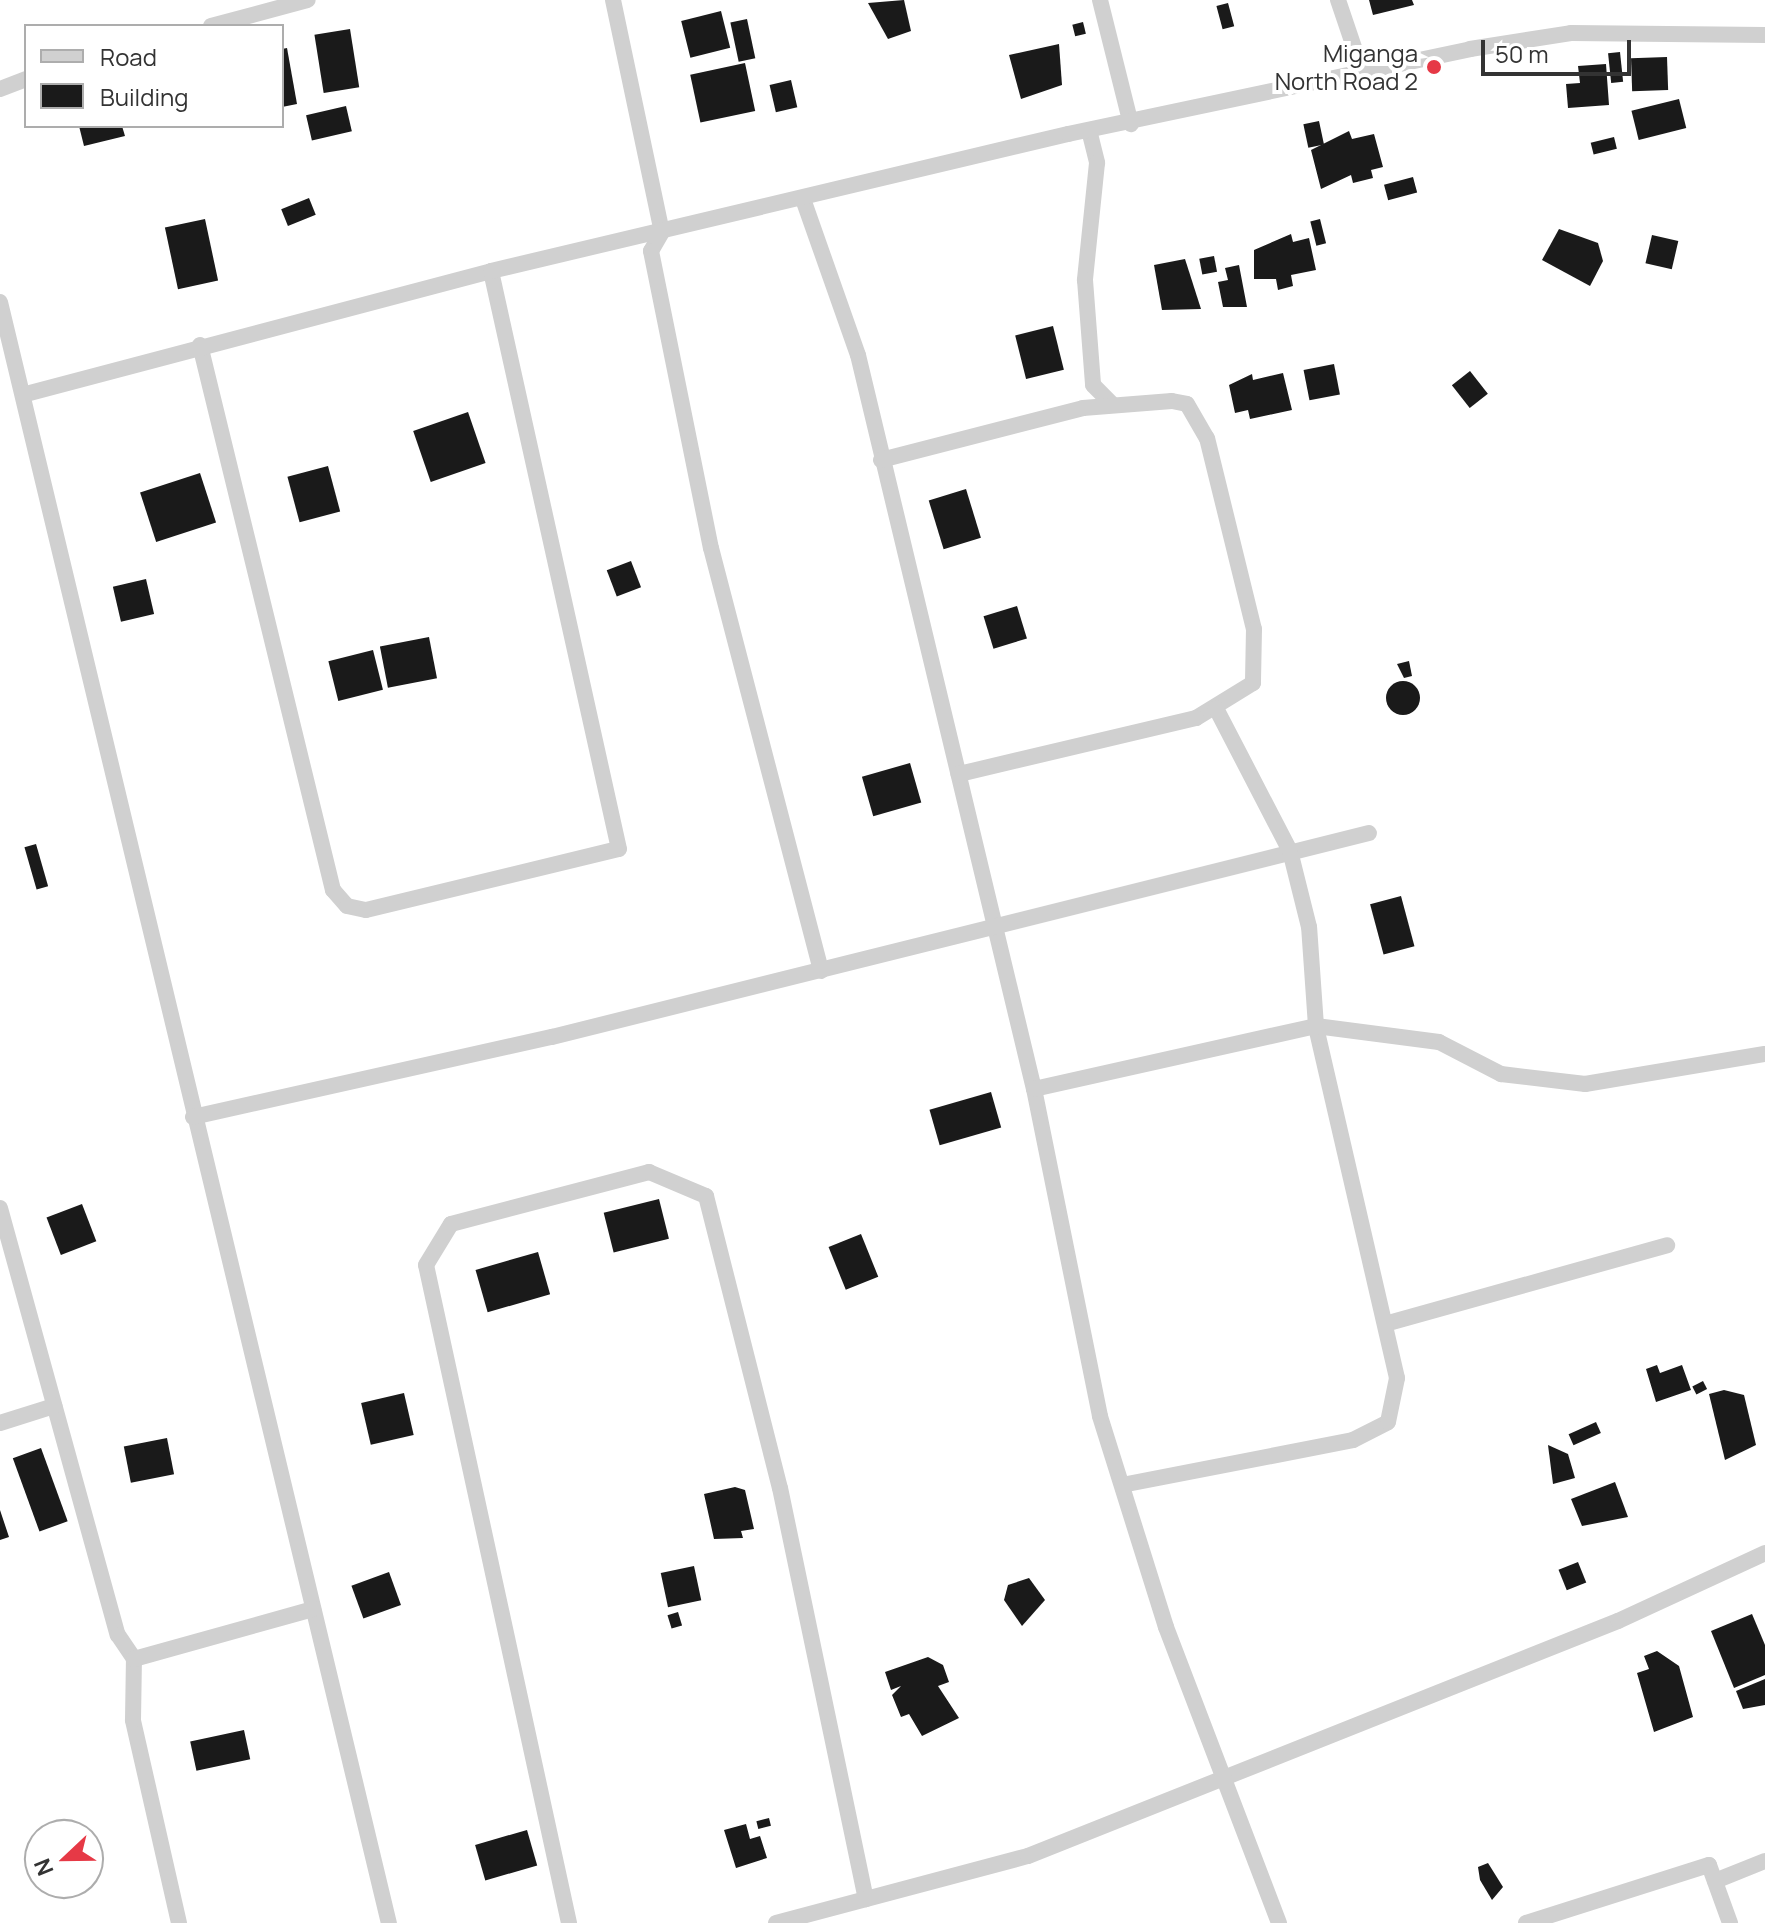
<!DOCTYPE html>
<style>
body{margin:0}
#map{position:relative;width:1765px;height:1923px;overflow:hidden;background:#fff;font-family:Manrope,sans-serif}
div>[style]{position:absolute}
.building>*{inset:0;background:#1a1a1a;transform-origin:0 0}
.round{border-radius:50%}
.minor>*{height:16px;margin:-8px;padding:0 8px;transform-origin:8px;border-radius:8px;background:#d0d0d0}
.dots>*{width:22px;height:22px;translate:-50% -50%;box-sizing:border-box;border:4px solid #fff;border-radius:50%}
span{translate:-50% -50%;white-space:nowrap;text-align:center;line-height:1.15;-webkit-text-stroke:8px #fff;paint-order:stroke}
.poi-label{font-size:24px;color:#333}
.right{translate:-100% -50%;text-align:right}
.legend{position:absolute;left:24px;top:24px;width:260px;height:104px;box-sizing:border-box;background:#fff;border:2px solid #adadad;margin:0;padding:10px 14px;list-style:none;font-size:24px;color:#333}
.legend li{display:flex;align-items:center;gap:16px;height:40px}
.legend b{width:40px;border:2px solid #adadad}
.north{position:absolute;left:24px;top:1819px;width:80px;height:80px;box-sizing:border-box;background:#fff;border:2px solid #adadad;border-radius:50%;rotate:248deg;font-size:22px;font-weight:700;line-height:32px;text-align:center;color:#333}
.north::after{content:'';display:block;margin:auto;width:28px;height:36px;background:#e63946;clip-path:polygon(50% 0,100% 100%,50% 72%,0 100%)}
.scale{position:absolute;left:1481px;top:40px;width:150px;height:36px;box-sizing:border-box;border:4px solid #333;border-top:0;padding-left:10px;font-size:24px;line-height:28px;white-space:nowrap;color:#333;-webkit-text-stroke:6px #fff;paint-order:stroke}
</style>
<div id="map">
<div class="building">
<i style="clip-path:polygon(904px 0,911px 31px,888px 39px,868px 3px)"></i>
<i style="clip-path:polygon(1369px 0,1412px 0,1414px 5px,1373px 15px)"></i>
<i style="left:1228px;top:3px;width:24px;height:12px;rotate:75deg"></i>
<i style="left:721px;top:11px;width:38px;height:41px;rotate:76deg"></i>
<i style="left:747px;top:19px;width:40px;height:17px;rotate:78deg"></i>
<i style="left:1083px;top:22px;width:12px;height:11px;rotate:76deg"></i>
<i style="left:350px;top:29px;width:59px;height:36px;rotate:81deg"></i>
<i style="clip-path:polygon(1059px 44px,1062px 85px,1021px 99px,1009px 55px)"></i>
<i style="clip-path:polygon(287px 48px,297px 104px,282px 107px,282px 49px)"></i>
<i style="left:1620px;top:52px;width:30px;height:12px;rotate:84deg"></i>
<i style="left:1667px;top:57px;width:33px;height:36px;rotate:88deg"></i>
<i style="left:745px;top:63px;width:49px;height:56px;rotate:78deg"></i>
<i style="clip-path:polygon(1606px 64px,1609px 105px,1568px 108px,1566px 84px,1580px 83px,1578px 66px)"></i>
<i style="left:791px;top:80px;width:28px;height:22px;rotate:77deg"></i>
<i style="left:1679px;top:99px;width:30px;height:49px;rotate:76deg"></i>
<i style="left:346px;top:106px;width:26px;height:41px;rotate:77deg"></i>
<i style="left:1319px;top:121px;width:24px;height:16px;rotate:78deg"></i>
<i style="clip-path:polygon(79px 126px,122px 126px,125px 136px,84px 146px)"></i>
<i style="clip-path:polygon(1349px 131px,1352px 139px,1374px 134px,1383px 167px,1371px 170px,1373px 178px,1353px 183px,1351px 175px,1321px 189px,1311px 150px)"></i>
<i style="left:1614px;top:137px;width:12px;height:24px;rotate:76deg"></i>
<i style="left:1413px;top:177px;width:16px;height:30px;rotate:75deg"></i>
<i style="left:309px;top:198px;width:18px;height:30px;rotate:68deg"></i>
<i style="left:205px;top:219px;width:63px;height:41px;rotate:78deg"></i>
<i style="left:1320px;top:219px;width:25px;height:10px;rotate:76deg"></i>
<i style="clip-path:polygon(1559px 229px,1598px 243px,1603px 261px,1590px 286px,1542px 260px)"></i>
<i style="clip-path:polygon(1291px 234px,1293px 242px,1309px 238px,1316px 270px,1291px 275px,1293px 286px,1278px 290px,1276px 279px,1254px 279px,1254px 250px)"></i>
<i style="left:1652px;top:235px;width:27px;height:29px;rotate:13deg"></i>
<i style="left:1214px;top:256px;width:16px;height:15px;rotate:79deg"></i>
<i style="clip-path:polygon(1185px 259px,1201px 309px,1162px 310px,1154px 265px)"></i>
<i style="clip-path:polygon(1239px 265px,1247px 307px,1223px 307px,1218px 282px,1228px 280px,1225px 268px)"></i>
<i style="left:1053px;top:326px;width:45px;height:39px;rotate:76deg"></i>
<i style="left:1334px;top:364px;width:31px;height:31px;rotate:79deg"></i>
<i style="left:1470px;top:371px;width:29px;height:23px;rotate:52deg"></i>
<i style="clip-path:polygon(1283px 373px,1292px 410px,1250px 419px,1248px 410px,1235px 413px,1229px 385px,1252px 374px,1253px 380px)"></i>
<i style="left:468px;top:412px;width:54px;height:58px;rotate:71deg"></i>
<i style="left:328px;top:466px;width:47px;height:42px;rotate:75deg"></i>
<i style="left:200px;top:473px;width:52px;height:63px;rotate:72deg"></i>
<i style="left:966px;top:489px;width:51px;height:39px;rotate:73deg"></i>
<i style="left:631px;top:561px;width:28px;height:26px;rotate:69deg"></i>
<i style="left:146px;top:579px;width:36px;height:34px;rotate:77deg"></i>
<i style="left:1017px;top:606px;width:34px;height:35px;rotate:73deg"></i>
<i style="left:429px;top:637px;width:42px;height:50px;rotate:79deg"></i>
<i style="left:373px;top:650px;width:41px;height:46px;rotate:76deg"></i>
<i style="clip-path:polygon(1409px 661px,1412px 676px,1404px 678px,1397px 664px)"></i>
<i class="round" style="left:1386px;top:681px;width:34px;height:34px"></i>
<i style="left:910px;top:763px;width:41px;height:50px;rotate:74deg"></i>
<i style="left:36px;top:844px;width:44px;height:12px;rotate:74deg"></i>
<i style="left:1401px;top:896px;width:52px;height:32px;rotate:75deg"></i>
<i style="left:991px;top:1092px;width:37px;height:64px;rotate:74deg"></i>
<i style="left:659px;top:1199px;width:41px;height:57px;rotate:76deg"></i>
<i style="left:82px;top:1204px;width:40px;height:38px;rotate:69deg"></i>
<i style="left:861px;top:1234px;width:46px;height:35px;rotate:68deg"></i>
<i style="left:538px;top:1252px;width:44px;height:65px;rotate:74deg"></i>
<i style="clip-path:polygon(1657px 1365px,1660px 1373px,1682px 1365px,1691px 1390px,1656px 1402px,1646px 1369px)"></i>
<i style="left:1703px;top:1381px;width:9px;height:12px;rotate:63deg"></i>
<i style="clip-path:polygon(1724px 1390px,1744px 1395px,1756px 1445px,1725px 1460px,1709px 1394px)"></i>
<i style="left:404px;top:1393px;width:43px;height:44px;rotate:77deg"></i>
<i style="left:1596px;top:1422px;width:12px;height:30px;rotate:66deg"></i>
<i style="left:167px;top:1438px;width:37px;height:44px;rotate:79deg"></i>
<i style="clip-path:polygon(1548px 1445px,1568px 1454px,1575px 1478px,1553px 1484px)"></i>
<i style="left:41px;top:1448px;width:78px;height:30px;rotate:70deg"></i>
<i style="clip-path:polygon(1615px 1482px,1628px 1517px,1582px 1526px,1571px 1499px)"></i>
<i style="clip-path:polygon(735px 1487px,745px 1490px,754px 1529px,741px 1531px,743px 1538px,714px 1539px,704px 1494px)"></i>
<i style="clip-path:polygon(0 1510px,9px 1537px,0 1540px)"></i>
<i style="left:1578px;top:1562px;width:22px;height:21px;rotate:68deg"></i>
<i style="left:694px;top:1566px;width:35px;height:34px;rotate:78deg"></i>
<i style="left:389px;top:1572px;width:35px;height:40px;rotate:70deg"></i>
<i style="clip-path:polygon(1029px 1578px,1045px 1600px,1022px 1626px,1004px 1600px,1008px 1585px)"></i>
<i style="left:678px;top:1612px;width:14px;height:11px;rotate:73deg"></i>
<i style="clip-path:polygon(1752px 1614px,1765px 1645px,1765px 1675px,1734px 1688px,1711px 1631px)"></i>
<i style="clip-path:polygon(1657px 1651px,1679px 1666px,1693px 1717px,1654px 1732px,1637px 1673px,1649px 1669px,1644px 1656px)"></i>
<i style="clip-path:polygon(928px 1657px,943px 1665px,949px 1682px,938px 1686px,959px 1718px,922px 1736px,909px 1714px,901px 1717px,892px 1695px,901px 1686px,891px 1690px,885px 1672px)"></i>
<i style="clip-path:polygon(1765px 1679px,1765px 1705px,1743px 1709px,1736px 1691px)"></i>
<i style="left:244px;top:1730px;width:30px;height:55px;rotate:78deg"></i>
<i style="left:769px;top:1818px;width:8px;height:13px;rotate:76deg"></i>
<i style="clip-path:polygon(746px 1824px,750px 1839px,760px 1836px,767px 1858px,736px 1868px,724px 1830px)"></i>
<i style="left:527px;top:1830px;width:37px;height:54px;rotate:74deg"></i>
<i style="clip-path:polygon(1488px 1863px,1503px 1887px,1492px 1900px,1480px 1880px,1478px 1867px)"></i>
</div>
<div class="minor">
<i style="left:613px;top:0;width:237px;rotate:78.1deg"></i>
<i style="left:662px;top:232px;width:22px;rotate:120deg"></i>
<i style="left:651px;top:251px;width:303px;rotate:78.6deg"></i>
<i style="left:711px;top:548px;width:437px;rotate:75.4deg"></i>
<i style="left:1100px;top:0;width:128px;rotate:76deg"></i>
<i style="left:1338px;top:0;width:75px;rotate:71.3deg"></i>
<i style="left:211px;top:26px;width:100px;rotate:-15deg"></i>
<i style="left:0;top:89px;width:28px;rotate:-21deg"></i>
<i style="left:1089px;top:130px;width:34px;rotate:76deg"></i>
<i style="left:1097px;top:163px;width:118px;rotate:95.9deg"></i>
<i style="left:1085px;top:280px;width:105px;rotate:85.6deg"></i>
<i style="left:1093px;top:385px;width:28px;rotate:45deg"></i>
<i style="left:803px;top:199px;width:165px;rotate:70.6deg"></i>
<i style="left:858px;top:355px;width:755px;rotate:76.52deg"></i>
<i style="left:0;top:302px;width:1667px;rotate:76.51deg"></i>
<i style="left:200px;top:345px;width:561px;rotate:76.29deg"></i>
<i style="left:333px;top:890px;width:21px;rotate:49deg"></i>
<i style="left:347px;top:906px;width:19px;rotate:12deg"></i>
<i style="left:366px;top:910px;width:260px;rotate:-13.6deg"></i>
<i style="left:619px;top:849px;width:592px;rotate:-102.49deg"></i>
<i style="left:26px;top:394px;width:481px;rotate:-14.8deg"></i>
<i style="left:491px;top:271px;width:593px;rotate:-13.36deg"></i>
<i style="left:1068px;top:134px;width:411px;rotate:-11.9deg"></i>
<i style="left:1470px;top:49px;width:102px;rotate:-9deg"></i>
<i style="left:1571px;top:33px;width:194px;rotate:0.6deg"></i>
<i style="left:881px;top:460px;width:209px;rotate:-14.4deg"></i>
<i style="left:1083px;top:408px;width:89px;rotate:-4.5deg"></i>
<i style="left:1172px;top:401px;width:15px;rotate:11deg"></i>
<i style="left:1187px;top:404px;width:39px;rotate:60deg"></i>
<i style="left:1207px;top:438px;width:197px;rotate:76.2deg"></i>
<i style="left:1254px;top:629px;width:54px;rotate:91.1deg"></i>
<i style="left:1253px;top:683px;width:67px;rotate:148.4deg"></i>
<i style="left:1196px;top:718px;width:244px;rotate:166.7deg"></i>
<i style="left:193px;top:1117px;width:368px;rotate:-12.6deg"></i>
<i style="left:552px;top:1037px;width:842px;rotate:-14.02deg"></i>
<i style="left:0;top:1208px;width:443px;rotate:74.6deg"></i>
<i style="left:118px;top:1635px;width:29px;rotate:56deg"></i>
<i style="left:1385px;top:1324px;width:293px;rotate:-15.6deg"></i>
<i style="left:0;top:1423px;width:57px;rotate:-17.5deg"></i>
<i style="left:1122px;top:1485px;width:235px;rotate:-11deg"></i>
<i style="left:1353px;top:1440px;width:39px;rotate:-27deg"></i>
<i style="left:1388px;top:1422px;width:45px;rotate:-78.4deg"></i>
<i style="left:1397px;top:1378px;width:361px;rotate:-103deg"></i>
<i style="left:1316px;top:1026px;width:99px;rotate:-94deg"></i>
<i style="left:1309px;top:927px;width:78px;rotate:-104deg"></i>
<i style="left:1290px;top:851px;width:161px;rotate:-117.4deg"></i>
<i style="left:1715px;top:1881px;width:54px;rotate:-21.8deg"></i>
<i style="left:179px;top:1923px;width:208px;rotate:-102.8deg"></i>
<i style="left:133px;top:1720px;width:61px;rotate:-89.1deg"></i>
<i style="left:134px;top:1659px;width:186px;rotate:-15.6deg"></i>
<i style="left:569px;top:1923px;width:673px;rotate:-102.26deg"></i>
<i style="left:426px;top:1265px;width:48px;rotate:-58.6deg"></i>
<i style="left:451px;top:1224px;width:205px;rotate:-14.7deg"></i>
<i style="left:649px;top:1172px;width:62px;rotate:22.8deg"></i>
<i style="left:706px;top:1196px;width:301px;rotate:75.8deg"></i>
<i style="left:780px;top:1488px;width:420px;rotate:78.2deg"></i>
<i style="left:776px;top:1923px;width:261px;rotate:-14.9deg"></i>
<i style="left:1028px;top:1856px;width:635px;rotate:-21.72deg"></i>
<i style="left:1618px;top:1621px;width:162px;rotate:-24.8deg"></i>
<i style="left:1279px;top:1923px;width:317px;rotate:-110.9deg"></i>
<i style="left:1166px;top:1627px;width:221px;rotate:-107.4deg"></i>
<i style="left:1100px;top:1416px;width:334px;rotate:-101.4deg"></i>
<i style="left:1034px;top:1089px;width:289px;rotate:-12.6deg"></i>
<i style="left:1316px;top:1026px;width:124px;rotate:7.4deg"></i>
<i style="left:1439px;top:1042px;width:70px;rotate:27.3deg"></i>
<i style="left:1501px;top:1074px;width:85px;rotate:6.8deg"></i>
<i style="left:1585px;top:1084px;width:182px;rotate:-9.5deg"></i>
<i style="left:1526px;top:1923px;width:192px;rotate:-17.6deg"></i>
<i style="left:1709px;top:1865px;width:62px;rotate:70.1deg"></i>
</div>
<div class="dots">
<i style="left:1434px;top:67px;background:#e63946"></i>
</div>
<div class="poi-label">
<span class="right" style="left:1418px;top:67px">Miganga<br>North Road 2</span>
</div>
<ul class="legend">
<li><b style="height:10px;background:#d0d0d0"></b>Road</li>
<li><b style="height:22px;background:#1a1a1a"></b>Building</li>
</ul>
<div class="north">N</div>
<div class="scale">50 m</div>
</div>
